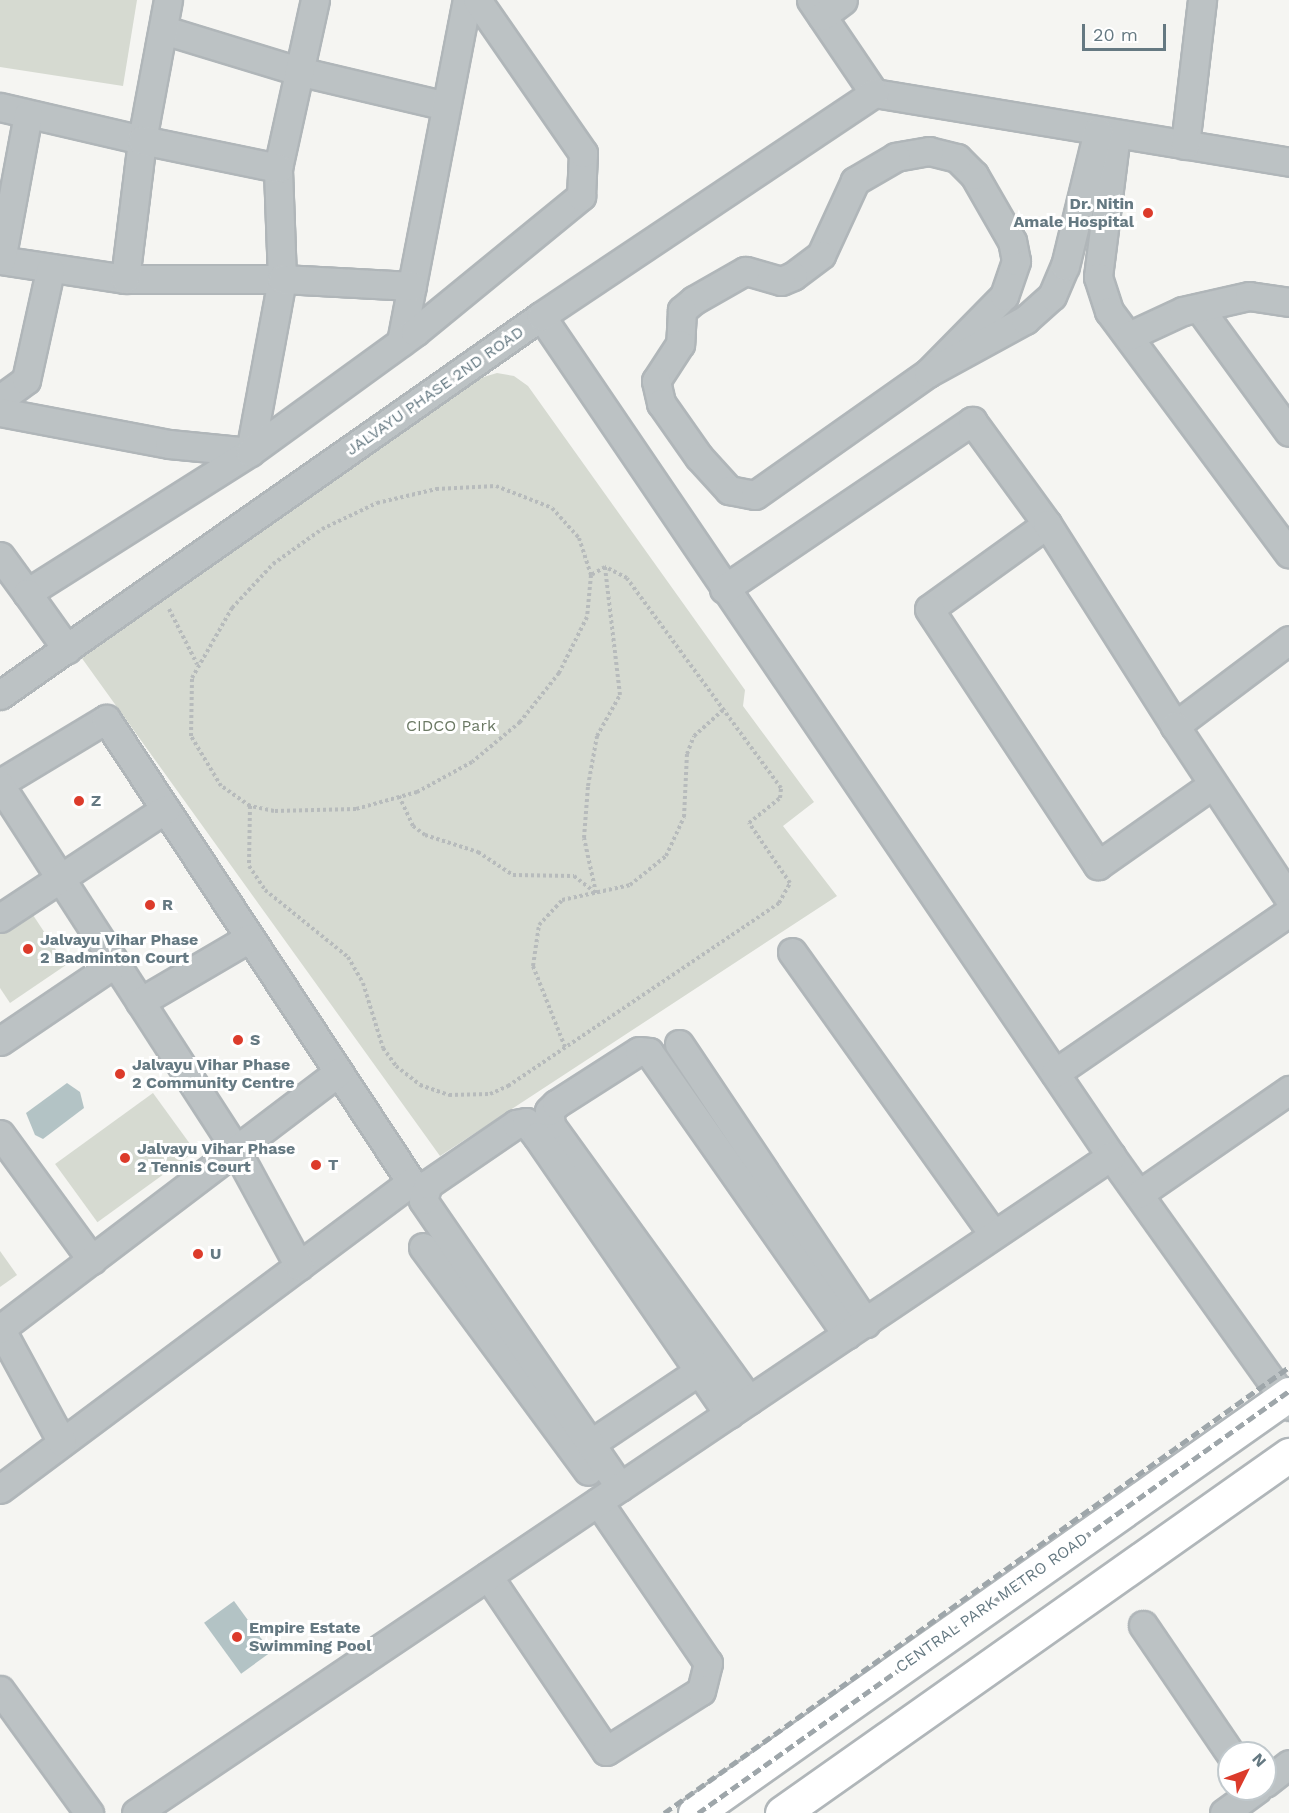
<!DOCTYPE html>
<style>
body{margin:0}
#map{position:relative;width:1289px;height:1813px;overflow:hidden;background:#f5f5f2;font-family:"Work Sans",sans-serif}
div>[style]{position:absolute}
.green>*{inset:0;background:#d6dad1;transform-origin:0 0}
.water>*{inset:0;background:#b3c3c5;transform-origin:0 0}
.path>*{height:4px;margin-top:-2px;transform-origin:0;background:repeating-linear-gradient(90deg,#b7bbbc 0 3px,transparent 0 6px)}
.roads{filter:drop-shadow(2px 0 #b0b6b9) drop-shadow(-2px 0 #b0b6b9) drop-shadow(0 2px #b0b6b9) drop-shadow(0 -2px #b0b6b9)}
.minor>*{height:27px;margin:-13.5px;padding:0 13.5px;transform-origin:13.5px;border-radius:13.5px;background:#bcc2c4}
.major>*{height:33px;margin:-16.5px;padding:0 16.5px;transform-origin:16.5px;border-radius:16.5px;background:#fff}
.rail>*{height:4.5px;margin-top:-2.25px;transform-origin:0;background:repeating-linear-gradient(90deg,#9ea6aa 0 9px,transparent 0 13.5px)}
.dots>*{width:16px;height:16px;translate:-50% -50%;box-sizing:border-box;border:3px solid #fff;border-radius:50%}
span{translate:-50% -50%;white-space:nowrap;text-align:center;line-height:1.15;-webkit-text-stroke:6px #fff;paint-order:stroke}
.poi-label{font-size:16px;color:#657982;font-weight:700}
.right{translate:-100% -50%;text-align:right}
.left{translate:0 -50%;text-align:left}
.street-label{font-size:16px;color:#657982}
.park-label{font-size:16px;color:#6b7964}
.north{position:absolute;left:1217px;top:1741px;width:60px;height:60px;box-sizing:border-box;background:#fff;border:2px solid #c1c9cd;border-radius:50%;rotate:48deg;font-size:16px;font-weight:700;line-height:24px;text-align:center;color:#657982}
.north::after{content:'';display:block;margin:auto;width:21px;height:27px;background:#dc3b2b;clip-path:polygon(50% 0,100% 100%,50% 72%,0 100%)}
.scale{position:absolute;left:1082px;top:24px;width:84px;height:27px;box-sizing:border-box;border:3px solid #657982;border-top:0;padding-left:8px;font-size:18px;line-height:21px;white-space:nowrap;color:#657982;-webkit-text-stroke:4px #fff;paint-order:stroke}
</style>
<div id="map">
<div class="green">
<i style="clip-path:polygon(0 0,137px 0,123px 86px,0 67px)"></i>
<i style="clip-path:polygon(497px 373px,514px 376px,528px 386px,745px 690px,743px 706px,814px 802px,783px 826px,837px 896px,440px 1156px,81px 657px,467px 382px)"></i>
<i style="clip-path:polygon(31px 912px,66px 965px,10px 1003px,0 988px,0 933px)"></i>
<i style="left:153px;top:1093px;width:72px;height:121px;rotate:54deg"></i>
<i style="clip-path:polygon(0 1251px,17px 1275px,0 1287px)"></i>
</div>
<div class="water">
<i style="clip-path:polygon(67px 1083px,80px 1092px,84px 1108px,43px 1139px,35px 1135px,26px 1113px)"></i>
<i style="left:234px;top:1601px;width:63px;height:37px;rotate:54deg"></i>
</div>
<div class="path">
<i style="left:496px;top:486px;width:60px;rotate:21.4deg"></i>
<i style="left:552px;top:508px;width:40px;rotate:48deg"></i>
<i style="left:579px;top:538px;width:39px;rotate:72deg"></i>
<i style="left:591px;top:575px;width:42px;rotate:95.4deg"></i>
<i style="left:587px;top:617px;width:63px;rotate:116.6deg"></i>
<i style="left:559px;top:673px;width:63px;rotate:128.5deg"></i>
<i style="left:520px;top:722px;width:62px;rotate:140.2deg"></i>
<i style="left:472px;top:762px;width:63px;rotate:151.4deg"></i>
<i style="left:417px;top:792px;width:63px;rotate:164.4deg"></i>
<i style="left:356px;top:809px;width:82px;rotate:178.6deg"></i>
<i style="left:274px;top:811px;width:25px;rotate:-168deg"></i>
<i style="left:250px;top:806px;width:35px;rotate:-145deg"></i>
<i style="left:221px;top:786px;width:58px;rotate:-121deg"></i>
<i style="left:191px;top:736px;width:58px;rotate:-89deg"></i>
<i style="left:192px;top:678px;width:81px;rotate:-60.3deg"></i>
<i style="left:232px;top:608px;width:60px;rotate:-47deg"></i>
<i style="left:273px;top:564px;width:60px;rotate:-35.5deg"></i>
<i style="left:322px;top:529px;width:61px;rotate:-25.3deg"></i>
<i style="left:377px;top:503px;width:61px;rotate:-13.3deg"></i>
<i style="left:436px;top:489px;width:60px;rotate:-2.9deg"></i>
<i style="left:169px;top:609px;width:62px;rotate:63deg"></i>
<i style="left:399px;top:796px;width:33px;rotate:65deg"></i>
<i style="left:413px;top:826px;width:15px;rotate:37deg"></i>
<i style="left:425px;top:835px;width:56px;rotate:17.8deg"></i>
<i style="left:478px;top:852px;width:42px;rotate:33.3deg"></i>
<i style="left:513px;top:875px;width:61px;rotate:0.9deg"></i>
<i style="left:574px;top:876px;width:28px;rotate:38deg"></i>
<i style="left:596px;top:893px;width:56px;rotate:-102.3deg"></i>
<i style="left:584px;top:838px;width:52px;rotate:-85.6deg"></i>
<i style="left:588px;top:786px;width:51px;rotate:-79.8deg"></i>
<i style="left:597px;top:736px;width:47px;rotate:-60.7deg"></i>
<i style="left:620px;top:695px;width:129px;rotate:-96.7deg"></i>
<i style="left:250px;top:806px;width:60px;rotate:91deg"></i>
<i style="left:249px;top:866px;width:29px;rotate:56deg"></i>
<i style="left:265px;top:890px;width:107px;rotate:38.9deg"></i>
<i style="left:348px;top:957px;width:30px;rotate:60deg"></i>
<i style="left:363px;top:983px;width:68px;rotate:72.9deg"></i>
<i style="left:383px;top:1048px;width:22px;rotate:54deg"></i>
<i style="left:396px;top:1066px;width:31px;rotate:38deg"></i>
<i style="left:420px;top:1085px;width:31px;rotate:19deg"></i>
<i style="left:449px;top:1095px;width:41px;rotate:-1.4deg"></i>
<i style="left:490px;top:1094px;width:20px;rotate:-24deg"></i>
<i style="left:508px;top:1086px;width:327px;rotate:-34deg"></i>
<i style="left:779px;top:903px;width:23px;rotate:-61deg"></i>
<i style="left:790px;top:883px;width:73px;rotate:-124.3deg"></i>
<i style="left:749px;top:823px;width:40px;rotate:-39deg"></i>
<i style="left:780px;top:798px;width:10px;rotate:-84deg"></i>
<i style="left:781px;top:788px;width:260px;rotate:-126.3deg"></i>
<i style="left:627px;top:578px;width:25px;rotate:-153deg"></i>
<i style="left:605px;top:567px;width:16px;rotate:150deg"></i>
<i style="left:565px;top:1047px;width:87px;rotate:-111.6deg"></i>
<i style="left:533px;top:966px;width:41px;rotate:-81.7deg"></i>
<i style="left:539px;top:925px;width:34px;rotate:-47deg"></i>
<i style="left:562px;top:900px;width:70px;rotate:-12.4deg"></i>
<i style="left:630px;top:885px;width:46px;rotate:-38.9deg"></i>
<i style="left:666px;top:856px;width:43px;rotate:-65.2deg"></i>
<i style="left:684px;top:817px;width:63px;rotate:-87.3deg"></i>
<i style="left:687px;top:754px;width:19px;rotate:-69deg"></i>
<i style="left:694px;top:736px;width:39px;rotate:-42deg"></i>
</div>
<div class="roads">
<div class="minor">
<i style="left:811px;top:0;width:112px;rotate:55.9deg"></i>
<i style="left:874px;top:93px;width:421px;rotate:9.4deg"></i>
<i style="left:822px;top:16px;width:26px;rotate:-37deg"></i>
<i style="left:164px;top:30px;width:140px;rotate:17deg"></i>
<i style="left:298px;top:71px;width:152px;rotate:13.3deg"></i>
<i style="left:0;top:107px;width:146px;rotate:13.1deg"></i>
<i style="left:142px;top:140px;width:142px;rotate:-79.5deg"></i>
<i style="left:1116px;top:134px;width:144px;rotate:97.2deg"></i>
<i style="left:1098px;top:277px;width:36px;rotate:72deg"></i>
<i style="left:1109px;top:311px;width:302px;rotate:53.4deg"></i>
<i style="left:1185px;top:145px;width:146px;rotate:-83.3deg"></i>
<i style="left:0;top:260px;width:126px;rotate:8.6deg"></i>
<i style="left:125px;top:279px;width:157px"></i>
<i style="left:282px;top:279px;width:111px;rotate:-92.1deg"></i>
<i style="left:278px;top:168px;width:172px;rotate:-77.6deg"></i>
<i style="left:1px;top:260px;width:148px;rotate:-79.5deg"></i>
<i style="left:125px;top:279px;width:140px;rotate:-83deg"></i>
<i style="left:142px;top:140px;width:139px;rotate:11.6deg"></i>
<i style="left:1199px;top:308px;width:153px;rotate:54deg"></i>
<i style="left:541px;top:316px;width:1015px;rotate:55.84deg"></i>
<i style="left:1111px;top:1156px;width:307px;rotate:54.5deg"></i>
<i style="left:1131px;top:335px;width:57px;rotate:-24.8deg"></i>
<i style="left:1183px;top:311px;width:68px;rotate:-12.8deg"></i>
<i style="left:1249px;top:296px;width:40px;rotate:8.5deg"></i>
<i style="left:401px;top:342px;width:348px;rotate:-79.1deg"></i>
<i style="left:928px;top:373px;width:108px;rotate:-45.4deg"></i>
<i style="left:1004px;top:296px;width:37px;rotate:-71deg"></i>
<i style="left:1016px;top:261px;width:20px;rotate:-101deg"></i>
<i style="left:1012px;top:241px;width:76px;rotate:-119.9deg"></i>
<i style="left:974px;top:175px;width:24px;rotate:-135deg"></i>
<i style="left:957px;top:158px;width:29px;rotate:-166deg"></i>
<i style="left:929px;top:151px;width:34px;rotate:170deg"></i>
<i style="left:896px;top:157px;width:48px;rotate:149.7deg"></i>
<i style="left:855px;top:181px;width:81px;rotate:114.7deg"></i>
<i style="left:821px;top:255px;width:35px;rotate:143deg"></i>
<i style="left:793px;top:276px;width:13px;rotate:157deg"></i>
<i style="left:781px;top:281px;width:37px;rotate:-164deg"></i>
<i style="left:745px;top:271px;width:59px;rotate:150.4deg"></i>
<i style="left:694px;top:300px;width:16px;rotate:140deg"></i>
<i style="left:682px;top:310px;width:34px;rotate:93deg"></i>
<i style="left:680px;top:344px;width:44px;rotate:123deg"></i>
<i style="left:656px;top:381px;width:23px;rotate:77deg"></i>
<i style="left:661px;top:403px;width:66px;rotate:54.9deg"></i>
<i style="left:699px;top:457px;width:45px;rotate:47.7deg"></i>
<i style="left:729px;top:490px;width:26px;rotate:11deg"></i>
<i style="left:755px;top:495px;width:212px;rotate:-35.2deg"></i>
<i style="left:928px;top:373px;width:111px;rotate:-28.7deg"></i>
<i style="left:1025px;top:320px;width:36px;rotate:-42deg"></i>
<i style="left:1052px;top:296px;width:33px;rotate:-67deg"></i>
<i style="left:1065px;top:266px;width:139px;rotate:-76.3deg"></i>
<i style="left:0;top:399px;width:32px;rotate:-36deg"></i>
<i style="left:26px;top:380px;width:112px;rotate:-77.6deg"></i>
<i style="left:0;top:412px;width:172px;rotate:10.7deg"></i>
<i style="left:169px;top:444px;width:81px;rotate:5.6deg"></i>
<i style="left:250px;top:452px;width:176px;rotate:-79.5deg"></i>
<i style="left:282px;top:279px;width:130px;rotate:3.1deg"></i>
<i style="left:1047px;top:524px;width:145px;rotate:144.2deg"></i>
<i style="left:929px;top:609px;width:307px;rotate:56.6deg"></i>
<i style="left:1098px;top:865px;width:139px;rotate:-35.1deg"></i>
<i style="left:0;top:556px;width:46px;rotate:53.9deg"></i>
<i style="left:27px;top:593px;width:264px;rotate:-32.3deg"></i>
<i style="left:250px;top:452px;width:204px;rotate:-36deg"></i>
<i style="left:415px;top:332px;width:215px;rotate:-39.3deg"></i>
<i style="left:581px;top:196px;width:43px;rotate:-87.3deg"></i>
<i style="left:583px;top:153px;width:186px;rotate:-124.7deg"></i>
<i style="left:724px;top:589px;width:300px;rotate:-34.1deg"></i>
<i style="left:972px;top:421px;width:127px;rotate:53.9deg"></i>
<i style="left:1047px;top:524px;width:239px;rotate:57.6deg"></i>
<i style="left:27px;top:593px;width:69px;rotate:54.5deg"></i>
<i style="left:1289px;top:640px;width:143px;rotate:143deg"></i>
<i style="left:1175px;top:726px;width:206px;rotate:56.5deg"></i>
<i style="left:0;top:695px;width:661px;rotate:-35.01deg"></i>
<i style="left:541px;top:316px;width:401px;rotate:-33.8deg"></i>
<i style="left:0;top:783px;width:124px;rotate:-31.1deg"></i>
<i style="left:106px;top:719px;width:554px;rotate:56.63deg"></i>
<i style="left:411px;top:1182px;width:513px;rotate:143.24deg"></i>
<i style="left:0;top:785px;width:435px;rotate:57.1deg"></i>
<i style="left:236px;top:1150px;width:132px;rotate:61.5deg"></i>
<i style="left:0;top:918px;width:198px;rotate:-33.4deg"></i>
<i style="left:792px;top:952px;width:346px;rotate:54.5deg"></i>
<i style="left:140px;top:1002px;width:126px;rotate:-30.4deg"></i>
<i style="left:0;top:1041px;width:139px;rotate:-34.1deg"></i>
<i style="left:679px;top:1044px;width:336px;rotate:56.2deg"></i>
<i style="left:1055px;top:1073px;width:284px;rotate:-34.5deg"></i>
<i style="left:0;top:1134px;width:156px;rotate:53.9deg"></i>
<i style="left:1139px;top:1194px;width:183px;rotate:-34.7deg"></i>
<i style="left:423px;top:1247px;width:278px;rotate:53.6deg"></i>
<i style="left:0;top:1328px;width:130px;rotate:61.5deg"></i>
<i style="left:0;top:1329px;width:425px;rotate:-37.2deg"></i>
<i style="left:749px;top:1400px;width:339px;rotate:-125.8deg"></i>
<i style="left:551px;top:1125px;width:14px;rotate:-98deg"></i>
<i style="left:549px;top:1111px;width:10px;rotate:-45deg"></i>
<i style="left:556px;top:1104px;width:98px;rotate:-32.6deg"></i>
<i style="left:639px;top:1051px;width:10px;rotate:6deg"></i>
<i style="left:649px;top:1052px;width:345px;rotate:55deg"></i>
<i style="left:590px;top:1444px;width:131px;rotate:-33.8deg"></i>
<i style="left:620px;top:1487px;width:348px;rotate:-124.5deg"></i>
<i style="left:423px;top:1200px;width:17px;rotate:-73deg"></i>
<i style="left:428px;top:1184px;width:107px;rotate:-34.3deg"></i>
<i style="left:516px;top:1124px;width:10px;rotate:-11deg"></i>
<i style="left:526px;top:1122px;width:18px;rotate:52deg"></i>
<i style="left:537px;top:1136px;width:338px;rotate:55.4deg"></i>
<i style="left:488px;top:1576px;width:211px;rotate:56deg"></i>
<i style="left:606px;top:1751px;width:112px;rotate:-32.3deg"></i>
<i style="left:701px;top:1691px;width:29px;rotate:-76deg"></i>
<i style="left:708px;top:1663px;width:195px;rotate:-124.3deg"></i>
<i style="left:1143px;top:1625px;width:155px;rotate:55.8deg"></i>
<i style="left:0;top:1690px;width:152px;rotate:54.1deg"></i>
<i style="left:1265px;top:1783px;width:31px;rotate:-38deg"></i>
<i style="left:136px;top:1813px;width:1176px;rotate:-33.97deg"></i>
<i style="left:1224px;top:1813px;width:41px;rotate:-36deg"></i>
</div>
<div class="major">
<i style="left:695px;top:1813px;width:727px;rotate:-35.2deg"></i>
<i style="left:782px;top:1813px;width:621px;rotate:-35.23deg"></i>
</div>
</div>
<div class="rail">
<i style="left:664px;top:1813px;width:768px;rotate:-35.51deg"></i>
<i style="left:698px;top:1813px;width:726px;rotate:-35.53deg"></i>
</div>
<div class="dots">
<i style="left:1148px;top:213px;background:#dc3b2b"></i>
<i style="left:79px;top:801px;background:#dc3b2b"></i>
<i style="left:150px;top:905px;background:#dc3b2b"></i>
<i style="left:28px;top:949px;background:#dc3b2b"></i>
<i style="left:238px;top:1040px;background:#dc3b2b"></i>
<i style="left:120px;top:1074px;background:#dc3b2b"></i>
<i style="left:125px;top:1158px;background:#dc3b2b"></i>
<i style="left:316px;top:1165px;background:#dc3b2b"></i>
<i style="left:198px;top:1254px;background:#dc3b2b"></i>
<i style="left:237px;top:1637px;background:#dc3b2b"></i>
</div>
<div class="poi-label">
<span class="right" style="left:1134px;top:213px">Dr. Nitin<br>Amale Hospital</span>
<span class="left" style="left:91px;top:801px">Z</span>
<span class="left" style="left:162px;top:905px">R</span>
<span class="left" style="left:40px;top:949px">Jalvayu Vihar Phase<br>2 Badminton Court</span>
<span class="left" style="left:250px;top:1040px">S</span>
<span class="left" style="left:132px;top:1074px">Jalvayu Vihar Phase<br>2 Community Centre</span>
<span class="left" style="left:137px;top:1158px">Jalvayu Vihar Phase<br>2 Tennis Court</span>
<span class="left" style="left:328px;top:1165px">T</span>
<span class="left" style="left:210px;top:1254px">U</span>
<span class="left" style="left:249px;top:1637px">Empire Estate<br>Swimming Pool</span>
</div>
<div class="street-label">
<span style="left:435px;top:391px;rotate:-35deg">JALVAYU PHASE 2ND ROAD</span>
<span style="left:992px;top:1603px;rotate:-35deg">CENTRAL PARK METRO ROAD</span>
</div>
<div class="park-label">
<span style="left:451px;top:726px">CIDCO Park</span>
</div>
<div class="north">N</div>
<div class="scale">20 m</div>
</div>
